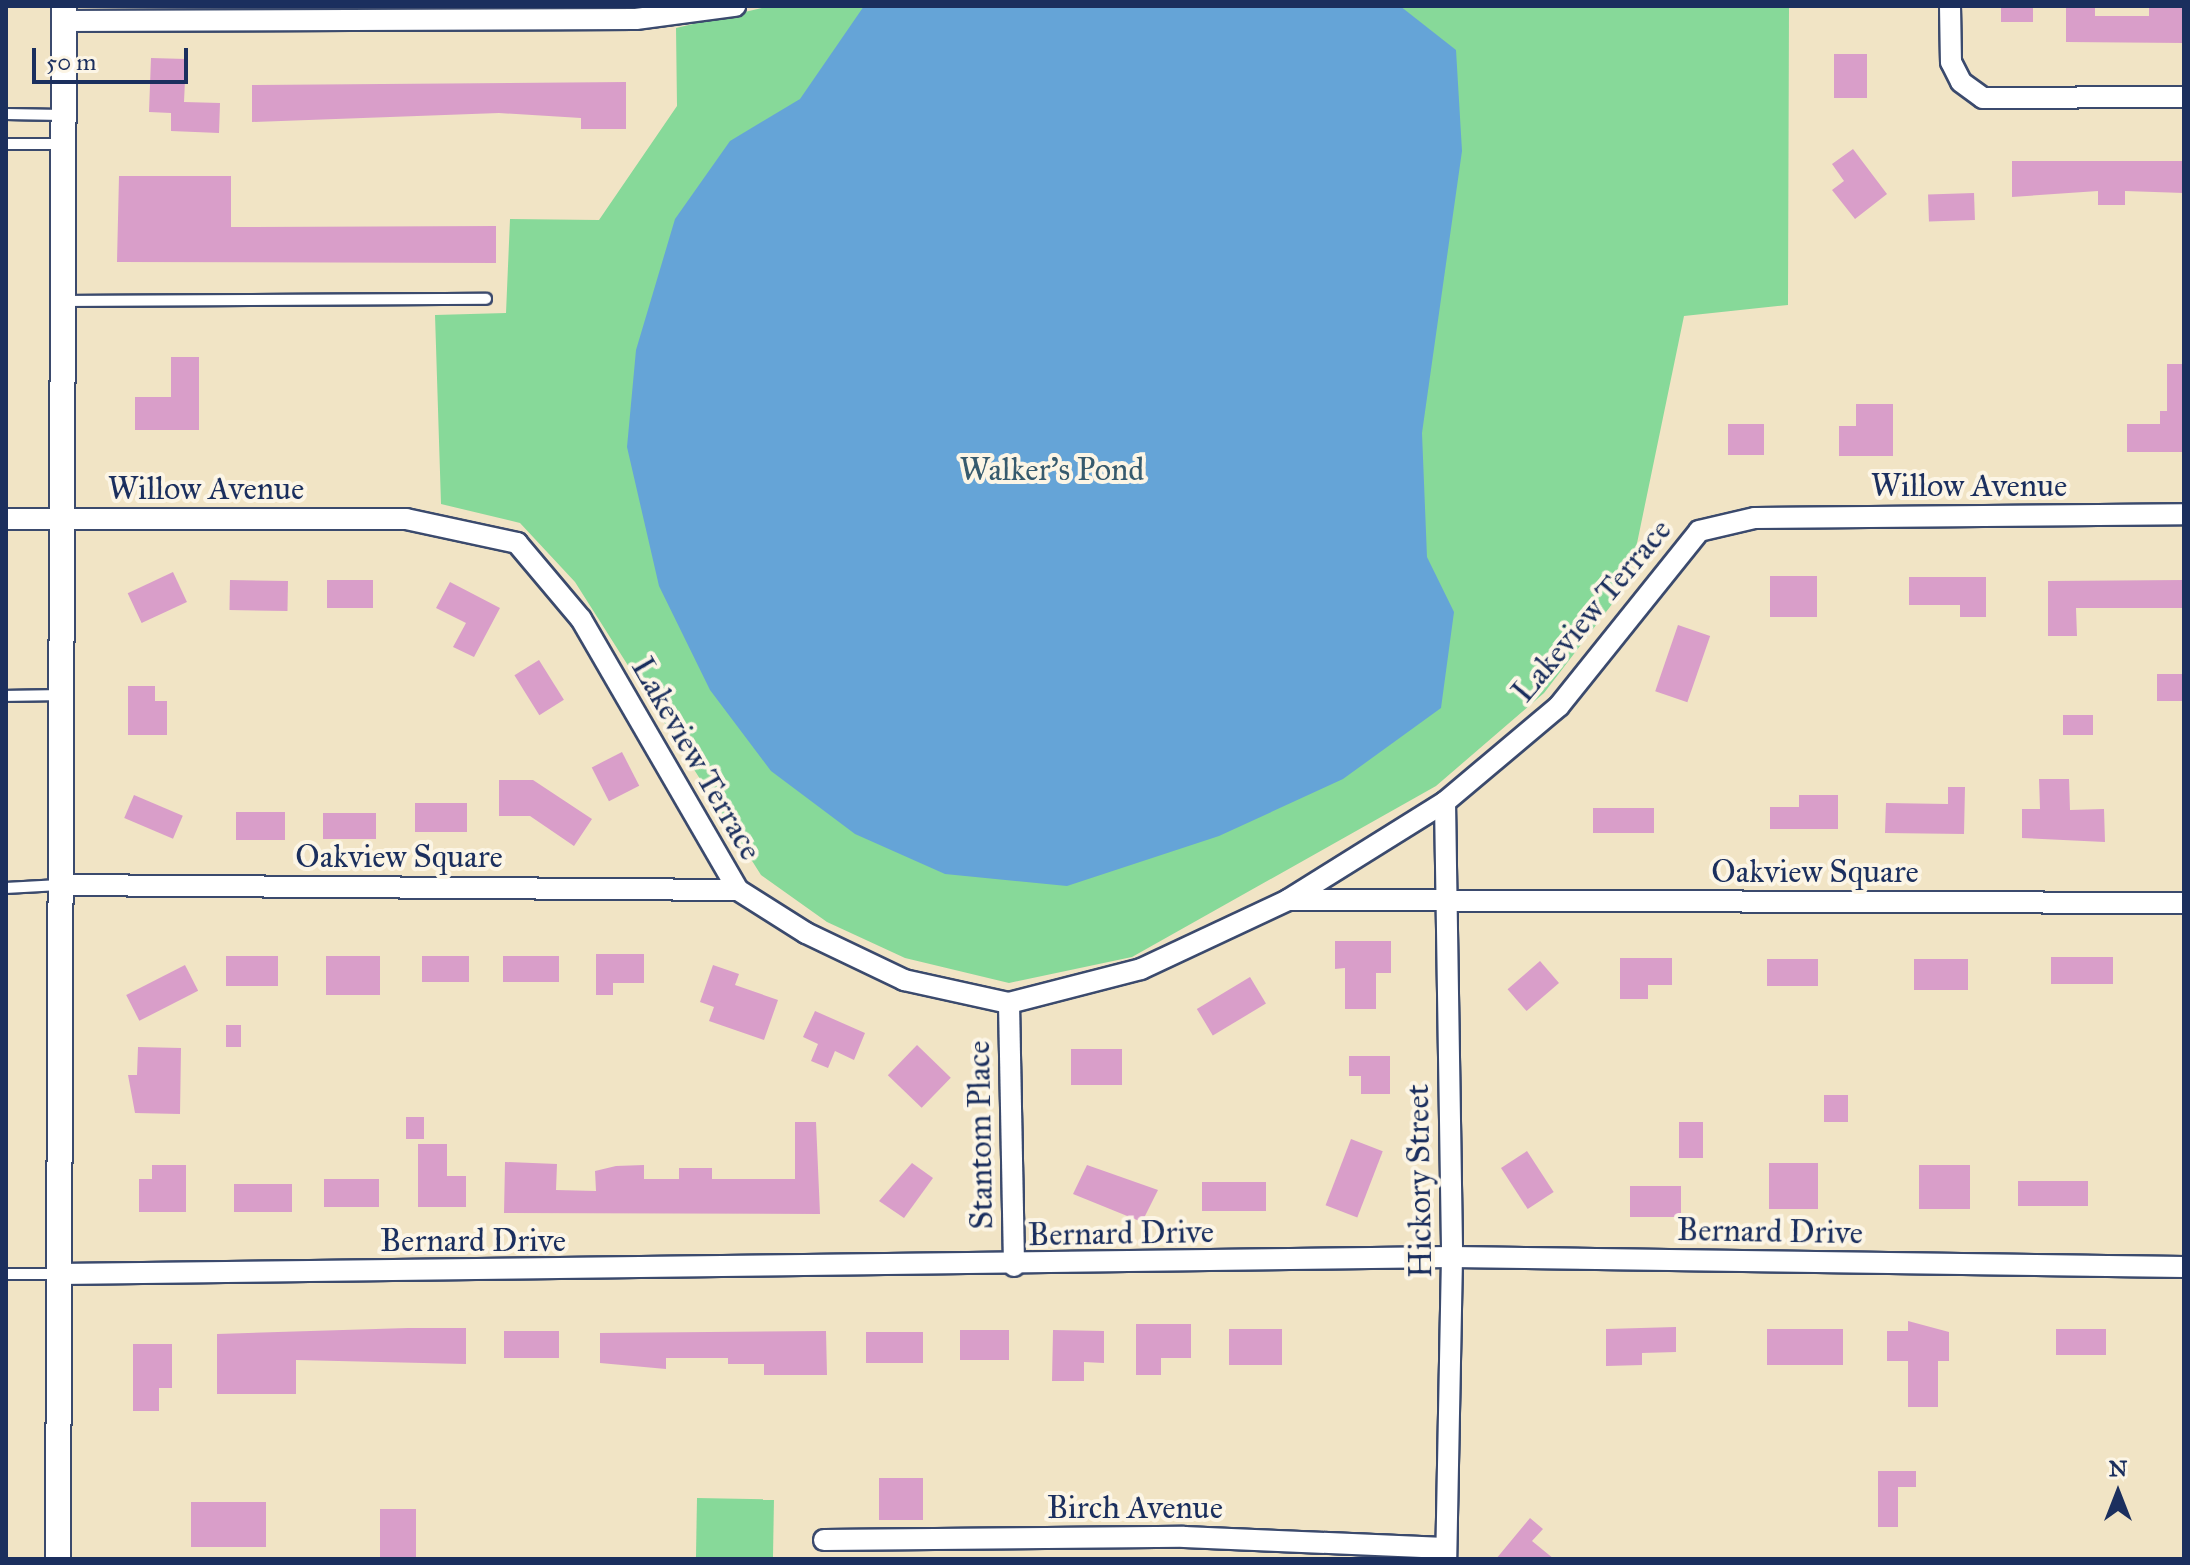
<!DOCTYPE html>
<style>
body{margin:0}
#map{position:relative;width:2190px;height:1565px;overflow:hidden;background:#f1e4c5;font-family:"IM FELL Great Primer",serif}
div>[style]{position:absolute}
.green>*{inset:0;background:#87d999;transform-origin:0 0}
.water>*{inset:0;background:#65a4d7}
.building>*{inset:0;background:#d99ec9;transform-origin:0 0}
.roads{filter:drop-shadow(2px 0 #3b4a6d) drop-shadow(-2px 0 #3b4a6d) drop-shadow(0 2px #3b4a6d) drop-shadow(0 -2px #3b4a6d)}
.service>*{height:10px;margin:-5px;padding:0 5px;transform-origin:5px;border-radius:5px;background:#fff}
.minor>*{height:20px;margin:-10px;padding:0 10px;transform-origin:10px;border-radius:10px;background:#fff}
.tertiary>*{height:24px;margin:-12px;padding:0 12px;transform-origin:12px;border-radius:12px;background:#fff}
span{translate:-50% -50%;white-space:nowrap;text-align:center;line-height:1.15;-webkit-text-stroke:8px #fcf5e5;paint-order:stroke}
.park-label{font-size:32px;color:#365a6d}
.street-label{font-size:32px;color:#1b2f5e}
.frame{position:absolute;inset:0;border:8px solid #1b2f5e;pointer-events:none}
.north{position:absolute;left:2078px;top:1453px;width:80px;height:80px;-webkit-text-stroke:6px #fcf5e5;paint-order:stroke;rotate:0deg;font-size:22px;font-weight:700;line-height:32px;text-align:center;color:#1b2f5e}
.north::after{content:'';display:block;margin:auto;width:28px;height:36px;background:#1b2f5e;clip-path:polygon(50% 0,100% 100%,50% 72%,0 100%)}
.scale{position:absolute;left:32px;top:48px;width:156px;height:36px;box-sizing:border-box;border:4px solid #1b2f5e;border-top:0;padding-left:10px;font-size:24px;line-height:28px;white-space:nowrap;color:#1b2f5e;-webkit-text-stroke:6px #fcf5e5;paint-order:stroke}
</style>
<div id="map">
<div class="green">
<i style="clip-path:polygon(771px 6px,1789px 6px,1788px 305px,1684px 316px,1629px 582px,1544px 693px,1436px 786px,1132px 957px,1009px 983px,905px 958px,827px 922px,761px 875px,575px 582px,520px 523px,441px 504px,435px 315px,506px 313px,510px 219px,599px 220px,677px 106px,676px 28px)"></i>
<i style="left:697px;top:1498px;width:77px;height:61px;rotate:1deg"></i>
</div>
<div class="water">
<i style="clip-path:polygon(864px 6px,1400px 6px,1456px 50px,1462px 151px,1422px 433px,1427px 557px,1454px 612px,1441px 708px,1343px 779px,1219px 836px,1067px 886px,945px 874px,855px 834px,771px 771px,710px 690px,659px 586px,627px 447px,636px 350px,675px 219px,730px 141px,800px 99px)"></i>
</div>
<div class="building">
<i style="left:2001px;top:6px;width:32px;height:16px"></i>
<i style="clip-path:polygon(2066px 6px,2095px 6px,2095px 16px,2149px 16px,2149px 6px,2184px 6px,2184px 43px,2066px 42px)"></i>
<i style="left:1834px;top:54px;width:33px;height:44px"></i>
<i style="clip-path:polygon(151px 58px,186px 59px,184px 102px,220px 103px,219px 133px,171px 131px,171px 113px,149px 112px)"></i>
<i style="clip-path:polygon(626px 82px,626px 129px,581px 129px,581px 118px,499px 113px,252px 122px,252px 85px)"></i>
<i style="clip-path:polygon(1853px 149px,1887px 194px,1855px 219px,1832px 190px,1844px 181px,1832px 164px)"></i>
<i style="clip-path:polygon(2012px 161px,2184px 161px,2184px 193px,2125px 191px,2125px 205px,2098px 205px,2098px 191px,2012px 197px)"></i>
<i style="clip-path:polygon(119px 176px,231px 176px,231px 227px,496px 226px,496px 263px,117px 262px)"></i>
<i style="left:1974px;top:193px;width:27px;height:46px;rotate:88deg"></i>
<i style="clip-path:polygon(171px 357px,199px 357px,199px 430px,135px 430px,135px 397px,171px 397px)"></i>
<i style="clip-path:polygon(2167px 364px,2184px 364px,2184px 452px,2127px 452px,2127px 424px,2160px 424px,2160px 411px,2167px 411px)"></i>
<i style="clip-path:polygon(1856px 404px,1893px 404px,1893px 456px,1839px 456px,1839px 426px,1856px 426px)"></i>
<i style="left:1728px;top:424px;width:36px;height:31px"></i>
<i style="left:173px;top:572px;width:33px;height:50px;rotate:65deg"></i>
<i style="left:1770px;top:576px;width:47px;height:41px"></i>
<i style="clip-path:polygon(1909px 577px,1986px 577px,1986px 617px,1960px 617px,1960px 605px,1909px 605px)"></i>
<i style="left:230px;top:580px;width:58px;height:30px;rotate:1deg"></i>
<i style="left:327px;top:580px;width:46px;height:28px"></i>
<i style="clip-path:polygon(2184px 580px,2184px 608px,2076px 608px,2077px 636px,2048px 636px,2048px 581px)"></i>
<i style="clip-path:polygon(450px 582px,500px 608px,474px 657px,453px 647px,466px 623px,436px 608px)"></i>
<i style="left:1678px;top:625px;width:34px;height:70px;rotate:19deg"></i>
<i style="left:539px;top:660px;width:47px;height:29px;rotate:58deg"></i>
<i style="left:2157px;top:674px;width:27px;height:27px"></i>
<i style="clip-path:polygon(128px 686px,155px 686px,155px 701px,167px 701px,167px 735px,128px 735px)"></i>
<i style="left:2063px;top:715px;width:30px;height:20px"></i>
<i style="left:622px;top:752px;width:38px;height:34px;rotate:63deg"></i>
<i style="clip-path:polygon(2039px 779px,2069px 779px,2070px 810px,2104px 809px,2105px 842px,2022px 838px,2022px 809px,2040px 809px)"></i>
<i style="clip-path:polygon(499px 780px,533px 780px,592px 819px,574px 846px,530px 816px,499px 816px)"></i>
<i style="clip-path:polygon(1948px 787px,1965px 787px,1964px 834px,1885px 833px,1886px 803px,1948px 804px)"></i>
<i style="left:134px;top:795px;width:53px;height:25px;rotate:23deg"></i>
<i style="clip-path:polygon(1799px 795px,1838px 795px,1838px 829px,1770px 829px,1770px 807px,1799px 807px)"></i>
<i style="left:415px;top:803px;width:52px;height:29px"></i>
<i style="left:1593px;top:808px;width:61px;height:25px"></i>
<i style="left:236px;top:812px;width:49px;height:28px"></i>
<i style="left:323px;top:813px;width:53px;height:26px"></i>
<i style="clip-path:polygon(1335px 941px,1391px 941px,1391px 973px,1376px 973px,1376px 1009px,1345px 1009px,1345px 968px,1335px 969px)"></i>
<i style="clip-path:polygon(596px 954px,644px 954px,644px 983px,613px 983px,613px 995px,596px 995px)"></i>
<i style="left:226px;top:956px;width:52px;height:30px"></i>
<i style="left:326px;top:956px;width:54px;height:39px"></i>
<i style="left:422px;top:956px;width:47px;height:26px"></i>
<i style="left:503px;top:956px;width:56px;height:26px"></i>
<i style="left:2051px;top:957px;width:62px;height:27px"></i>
<i style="clip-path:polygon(1620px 958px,1672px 958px,1672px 985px,1648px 985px,1648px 999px,1620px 999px)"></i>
<i style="left:1767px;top:959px;width:51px;height:27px"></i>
<i style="left:1914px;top:959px;width:54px;height:31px"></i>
<i style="left:1540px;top:961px;width:29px;height:43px;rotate:49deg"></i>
<i style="left:185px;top:965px;width:29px;height:66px;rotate:63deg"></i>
<i style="clip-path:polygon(713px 965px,739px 974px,735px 985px,778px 1000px,764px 1040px,709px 1021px,714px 1007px,700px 1002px)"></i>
<i style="left:1250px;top:977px;width:31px;height:62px;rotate:59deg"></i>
<i style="clip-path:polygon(815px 1011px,865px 1033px,854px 1060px,835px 1051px,828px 1068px,811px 1061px,818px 1044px,803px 1037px)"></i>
<i style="left:226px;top:1025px;width:15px;height:22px"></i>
<i style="left:917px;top:1045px;width:47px;height:42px;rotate:44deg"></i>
<i style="clip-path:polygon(138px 1047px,181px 1048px,180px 1114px,135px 1113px,128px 1075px,137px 1075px)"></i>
<i style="left:1071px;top:1049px;width:51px;height:36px"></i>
<i style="clip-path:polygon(1349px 1056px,1390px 1056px,1390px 1094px,1361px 1094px,1361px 1076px,1349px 1076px)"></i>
<i style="left:1824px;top:1095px;width:24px;height:27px"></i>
<i style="left:406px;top:1117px;width:18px;height:22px"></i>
<i style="clip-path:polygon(795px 1122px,816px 1122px,820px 1214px,504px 1213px,505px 1162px,557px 1164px,556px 1190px,596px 1191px,595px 1171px,616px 1166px,644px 1165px,644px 1179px,679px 1179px,679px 1168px,712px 1168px,712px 1179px,795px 1179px)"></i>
<i style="left:1679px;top:1122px;width:24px;height:36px"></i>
<i style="left:1351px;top:1139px;width:34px;height:71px;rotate:21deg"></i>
<i style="clip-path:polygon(418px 1144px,447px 1144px,447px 1176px,466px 1176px,466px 1207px,418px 1207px)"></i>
<i style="left:1527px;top:1151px;width:49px;height:31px;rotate:57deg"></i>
<i style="clip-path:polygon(912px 1163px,933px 1178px,904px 1218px,879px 1201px)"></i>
<i style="left:1818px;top:1163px;width:46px;height:49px;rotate:90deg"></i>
<i style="clip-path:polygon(152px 1165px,186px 1165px,186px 1212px,139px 1212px,139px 1179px,152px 1179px)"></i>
<i style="clip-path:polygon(1087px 1165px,1158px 1190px,1142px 1222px,1073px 1194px)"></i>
<i style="left:1919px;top:1165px;width:51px;height:44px"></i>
<i style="left:324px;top:1179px;width:55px;height:28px"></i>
<i style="left:2018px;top:1181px;width:70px;height:25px"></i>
<i style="left:1202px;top:1182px;width:64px;height:29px"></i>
<i style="left:234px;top:1184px;width:58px;height:28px"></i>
<i style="left:1630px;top:1186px;width:51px;height:31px"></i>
<i style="clip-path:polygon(1908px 1321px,1949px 1332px,1949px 1361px,1938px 1361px,1938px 1407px,1908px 1407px,1908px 1361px,1887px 1361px,1887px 1331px,1908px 1331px)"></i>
<i style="clip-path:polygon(1136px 1324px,1191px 1324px,1191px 1358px,1161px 1358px,1161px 1375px,1136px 1375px)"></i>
<i style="clip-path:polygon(1676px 1327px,1676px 1352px,1642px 1353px,1642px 1365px,1606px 1366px,1606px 1329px)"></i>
<i style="clip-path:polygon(408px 1328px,466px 1328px,466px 1364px,296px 1360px,296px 1394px,217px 1394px,217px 1334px)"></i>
<i style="left:1229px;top:1329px;width:53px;height:36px"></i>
<i style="left:1767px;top:1329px;width:76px;height:36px"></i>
<i style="left:2056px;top:1329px;width:50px;height:26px"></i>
<i style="left:960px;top:1330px;width:49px;height:30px"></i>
<i style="clip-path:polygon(1053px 1330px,1104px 1331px,1104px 1363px,1084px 1362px,1084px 1381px,1052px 1381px)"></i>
<i style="left:504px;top:1331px;width:55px;height:27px"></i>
<i style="clip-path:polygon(826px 1331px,827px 1375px,764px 1375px,764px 1364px,728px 1364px,728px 1358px,666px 1358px,666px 1369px,600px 1363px,600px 1333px)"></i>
<i style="left:866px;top:1332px;width:57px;height:31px"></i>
<i style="clip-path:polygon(133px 1344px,172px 1344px,172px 1388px,159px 1388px,159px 1411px,133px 1411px)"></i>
<i style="clip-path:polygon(1878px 1471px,1916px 1471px,1916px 1487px,1898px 1487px,1898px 1527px,1878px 1527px)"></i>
<i style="left:879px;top:1478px;width:44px;height:42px"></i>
<i style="left:191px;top:1502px;width:75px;height:45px"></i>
<i style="left:380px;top:1509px;width:36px;height:50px"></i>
<i style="clip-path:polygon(1530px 1518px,1543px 1529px,1532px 1541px,1554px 1559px,1496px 1559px)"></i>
</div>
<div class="roads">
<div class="service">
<i style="left:6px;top:114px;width:57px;rotate:1deg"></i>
<i style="left:6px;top:144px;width:57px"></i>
<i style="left:64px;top:301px;width:422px;rotate:-0.3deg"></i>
<i style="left:6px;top:696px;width:53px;rotate:-1.1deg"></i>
<i style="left:6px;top:888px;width:53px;rotate:-3.2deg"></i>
<i style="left:6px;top:1274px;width:53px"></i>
</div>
<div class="minor">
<i style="left:1950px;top:6px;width:56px;rotate:89deg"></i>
<i style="left:1951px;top:62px;width:22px;rotate:63deg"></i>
<i style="left:1961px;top:82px;width:27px;rotate:36deg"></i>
<i style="left:1983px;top:98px;width:201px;rotate:-0.3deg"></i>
<i style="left:64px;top:21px;width:572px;rotate:-0.2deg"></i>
<i style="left:636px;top:19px;width:100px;rotate:-7.5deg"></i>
<i style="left:6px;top:519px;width:400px"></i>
<i style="left:406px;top:519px;width:114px;rotate:12.2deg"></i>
<i style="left:517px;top:543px;width:99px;rotate:49.9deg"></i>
<i style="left:581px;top:619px;width:313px;rotate:59.9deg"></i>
<i style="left:738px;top:890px;width:80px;rotate:32.3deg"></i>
<i style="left:806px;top:933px;width:109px;rotate:25.6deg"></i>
<i style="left:904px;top:980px;width:107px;rotate:12.4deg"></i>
<i style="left:1009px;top:1003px;width:136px;rotate:-14.4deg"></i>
<i style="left:1141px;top:969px;width:162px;rotate:-25.1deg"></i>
<i style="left:1288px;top:900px;width:185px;rotate:-32deg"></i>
<i style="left:1445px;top:802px;width:149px;rotate:-40.1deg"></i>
<i style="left:1559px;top:706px;width:224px;rotate:-51.3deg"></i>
<i style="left:1699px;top:531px;width:57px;rotate:-13.1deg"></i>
<i style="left:1755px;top:518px;width:429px;rotate:-0.5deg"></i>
<i style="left:1445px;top:802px;width:455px;rotate:89.1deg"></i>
<i style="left:1452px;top:1257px;width:302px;rotate:91.1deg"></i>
<i style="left:59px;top:885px;width:679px;rotate:0.42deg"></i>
<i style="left:1288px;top:900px;width:896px;rotate:0.19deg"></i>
<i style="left:1009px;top:1003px;width:263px;rotate:88.9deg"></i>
<i style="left:59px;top:1274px;width:1393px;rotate:-0.7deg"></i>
<i style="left:1452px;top:1257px;width:732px;rotate:0.78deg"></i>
<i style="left:824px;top:1540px;width:360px;rotate:-0.5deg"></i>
<i style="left:1184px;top:1537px;width:261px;rotate:2.4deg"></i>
</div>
<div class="tertiary">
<i style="left:58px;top:1559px;width:1553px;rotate:-89.78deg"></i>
</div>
</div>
<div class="park-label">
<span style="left:1052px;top:470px">Walker's Pond</span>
</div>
<div class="street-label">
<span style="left:1969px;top:486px">Willow Avenue</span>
<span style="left:206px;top:489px">Willow Avenue</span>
<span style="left:1592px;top:611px;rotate:-50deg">Lakeview Terrace</span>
<span style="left:696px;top:759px;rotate:60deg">Lakeview Terrace</span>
<span style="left:399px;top:857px">Oakview Square</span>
<span style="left:1815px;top:872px">Oakview Square</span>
<span style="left:981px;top:1135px;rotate:-91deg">Stantom Place</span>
<span style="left:1420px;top:1181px;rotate:-91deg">Hickory Street</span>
<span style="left:1770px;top:1232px;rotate:1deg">Bernard Drive</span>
<span style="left:1121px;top:1234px;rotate:-1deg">Bernard Drive</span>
<span style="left:473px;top:1241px">Bernard Drive</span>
<span style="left:1135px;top:1508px">Birch Avenue</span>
</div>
<div class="frame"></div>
<div class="north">N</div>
<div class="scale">50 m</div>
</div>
